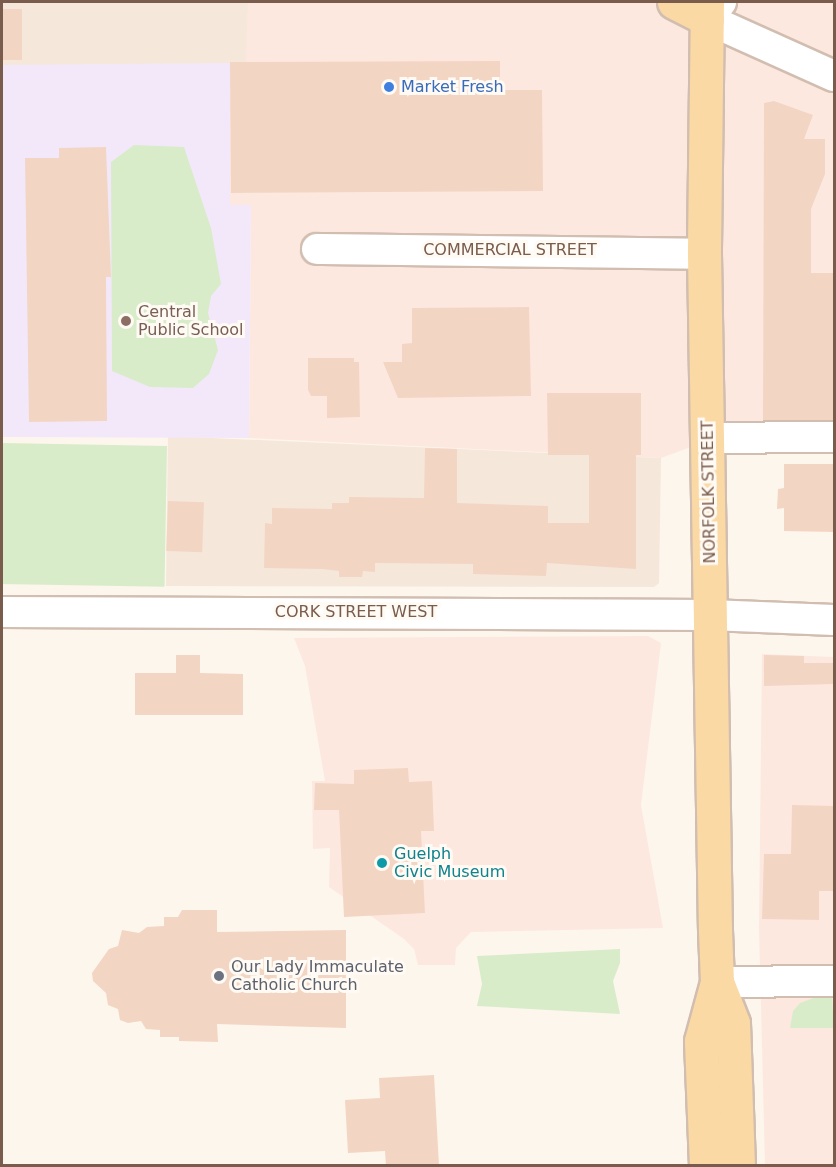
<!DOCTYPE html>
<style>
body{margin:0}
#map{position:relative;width:836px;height:1167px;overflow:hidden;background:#fdf6ec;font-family:"DejaVu Sans",sans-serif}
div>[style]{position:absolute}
.residential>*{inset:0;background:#f5e8da;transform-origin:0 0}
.commercial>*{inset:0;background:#fde8e0}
.education>*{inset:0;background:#f3e8fa}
.green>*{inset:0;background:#d8ecc9;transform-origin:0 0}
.building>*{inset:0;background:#f3d5c3;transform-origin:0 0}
.roads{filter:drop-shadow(2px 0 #d1beb0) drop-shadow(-2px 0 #d1beb0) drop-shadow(0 2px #d1beb0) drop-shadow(0 -2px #d1beb0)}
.minor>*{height:30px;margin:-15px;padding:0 15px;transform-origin:15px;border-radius:15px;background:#fff}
.major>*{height:33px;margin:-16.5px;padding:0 16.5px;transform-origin:16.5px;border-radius:16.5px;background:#fbd9a5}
.dots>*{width:16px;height:16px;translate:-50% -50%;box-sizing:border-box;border:3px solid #fffaf3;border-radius:50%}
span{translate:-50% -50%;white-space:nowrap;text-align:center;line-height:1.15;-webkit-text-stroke:6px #fffaf3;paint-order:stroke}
.shop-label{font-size:16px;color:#366cbe}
.left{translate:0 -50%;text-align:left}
.street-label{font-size:16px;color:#7a5c4d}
.education-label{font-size:16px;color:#785e54}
.culture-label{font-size:16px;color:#0d838f}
.worship-label{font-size:16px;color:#5b616d}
.frame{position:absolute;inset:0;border:3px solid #7a5c4d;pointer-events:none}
</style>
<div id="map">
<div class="residential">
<i style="left:2px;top:2px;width:246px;height:63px"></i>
<i style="clip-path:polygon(168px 436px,661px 458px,659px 583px,654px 587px,166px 586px)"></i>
</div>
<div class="commercial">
<i style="clip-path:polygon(248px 2px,834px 2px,834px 423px,759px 422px,661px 458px,249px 438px,251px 206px,230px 205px,230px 63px,246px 63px)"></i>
<i style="clip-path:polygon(648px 636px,661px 643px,641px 805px,663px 928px,471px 932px,456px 948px,455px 965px,418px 965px,414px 949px,404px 939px,329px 887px,330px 848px,313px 849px,312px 781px,325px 781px,305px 666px,294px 638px)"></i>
<i style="clip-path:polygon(762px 654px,834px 657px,834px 1165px,765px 1165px,759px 928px)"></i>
</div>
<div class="education">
<i style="clip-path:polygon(230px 63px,230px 205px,251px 205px,249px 438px,2px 437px,2px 65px)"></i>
</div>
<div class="green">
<i style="clip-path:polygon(134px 145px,184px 147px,211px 228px,221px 284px,211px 296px,208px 313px,218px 350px,209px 374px,193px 388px,150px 387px,112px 371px,111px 162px)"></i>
<i style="left:2px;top:443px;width:165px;height:141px;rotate:1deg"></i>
<i style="clip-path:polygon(620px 949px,620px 963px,613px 981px,620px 1014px,477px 1006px,482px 984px,477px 956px)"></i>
<i style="clip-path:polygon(819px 996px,832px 997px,834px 1028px,790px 1028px,793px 1011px,800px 1003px)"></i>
</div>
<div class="building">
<i style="left:2px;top:9px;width:20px;height:51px"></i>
<i style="clip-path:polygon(500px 61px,500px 90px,542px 90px,543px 191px,231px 193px,230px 62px)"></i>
<i style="clip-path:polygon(774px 101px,813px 115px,804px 139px,825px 139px,825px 174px,811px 209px,811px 273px,834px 273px,834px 420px,763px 420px,764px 103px)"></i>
<i style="clip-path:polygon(106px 147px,111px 277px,106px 277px,107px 421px,29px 422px,25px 158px,59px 158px,59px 148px)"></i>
<i style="clip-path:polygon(529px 307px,531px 396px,398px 398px,383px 362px,402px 362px,402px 344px,412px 343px,412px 308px)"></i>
<i style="clip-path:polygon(308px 358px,354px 358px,354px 362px,359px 362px,360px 417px,327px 418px,327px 396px,311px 396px,308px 390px)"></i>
<i style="clip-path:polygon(547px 393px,641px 393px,641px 455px,636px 455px,636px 569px,547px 563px,546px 576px,473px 574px,473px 564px,375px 563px,375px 572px,363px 571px,362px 577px,339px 577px,339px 571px,322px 569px,264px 568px,265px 523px,272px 524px,272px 508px,332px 509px,332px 503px,349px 503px,349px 497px,424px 498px,425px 448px,457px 449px,457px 503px,548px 506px,548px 523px,589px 523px,589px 455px,548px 455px)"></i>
<i style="clip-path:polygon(784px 464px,834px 464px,834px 532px,784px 531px,784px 508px,777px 509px,778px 489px,784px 488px)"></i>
<i style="left:168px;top:501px;width:36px;height:50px;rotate:2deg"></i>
<i style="clip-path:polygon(176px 655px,200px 655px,200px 673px,243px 674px,243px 715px,135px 715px,135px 673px,176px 673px)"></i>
<i style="clip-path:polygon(764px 655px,804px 656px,804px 663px,834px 663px,834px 684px,764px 686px)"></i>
<i style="clip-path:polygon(408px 768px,409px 782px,432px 781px,434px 831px,421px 831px,425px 913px,344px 917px,339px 810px,314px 810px,315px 783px,354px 784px,354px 770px)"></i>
<i style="clip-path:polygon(792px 805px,834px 806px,834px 891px,819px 891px,819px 920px,762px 919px,764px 854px,791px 854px)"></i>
<i style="clip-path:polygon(182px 910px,217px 910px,217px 932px,346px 930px,346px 1028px,217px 1024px,218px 1042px,179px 1041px,179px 1037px,160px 1037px,160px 1030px,146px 1029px,141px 1021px,128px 1023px,120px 1020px,118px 1009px,108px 1005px,106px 993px,93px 981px,92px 973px,109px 949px,118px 946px,122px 930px,139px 933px,147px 927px,164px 926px,164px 917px,178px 917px)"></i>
<i style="clip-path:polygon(434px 1075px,439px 1166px,386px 1166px,385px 1151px,348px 1153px,345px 1100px,380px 1098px,379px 1078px)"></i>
</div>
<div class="roads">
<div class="minor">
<i style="left:721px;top:2px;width:22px;rotate:129deg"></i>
<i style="left:707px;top:19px;width:139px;rotate:24.2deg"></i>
<i style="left:317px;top:249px;width:387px;rotate:0.7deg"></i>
<i style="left:708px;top:438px;width:126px;rotate:-0.5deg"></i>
<i style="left:2px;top:612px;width:708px;rotate:0.24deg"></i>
<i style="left:710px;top:615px;width:124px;rotate:2.3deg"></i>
<i style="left:717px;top:982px;width:117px;rotate:-0.5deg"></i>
</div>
<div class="major">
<i style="left:674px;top:2px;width:37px;rotate:27deg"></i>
<i style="left:707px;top:2px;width:252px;rotate:90.7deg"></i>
<i style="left:704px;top:254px;width:676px;rotate:89.07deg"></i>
<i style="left:715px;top:930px;width:52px;rotate:87.8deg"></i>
<i style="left:717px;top:982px;width:44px;rotate:68.7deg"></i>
<i style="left:733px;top:1023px;width:143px;rotate:88deg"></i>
<i style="left:706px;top:1166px;width:125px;rotate:-92.3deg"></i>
<i style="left:701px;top:1041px;width:61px;rotate:-74.8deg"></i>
</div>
</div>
<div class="dots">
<i style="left:389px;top:87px;background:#3f7fe0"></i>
<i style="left:126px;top:321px;background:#8d6e63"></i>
<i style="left:382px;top:863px;background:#0f9aa8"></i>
<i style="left:219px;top:976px;background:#6b7280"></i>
</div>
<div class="shop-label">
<span class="left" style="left:401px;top:87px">Market Fresh</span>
</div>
<div class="street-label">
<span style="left:510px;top:250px">COMMERCIAL STREET</span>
<span style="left:709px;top:492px;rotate:-91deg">NORFOLK STREET</span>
<span style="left:356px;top:612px">CORK STREET WEST</span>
</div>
<div class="education-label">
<span class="left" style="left:138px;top:321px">Central<br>Public School</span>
</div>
<div class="culture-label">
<span class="left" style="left:394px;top:863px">Guelph<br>Civic Museum</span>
</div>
<div class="worship-label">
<span class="left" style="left:231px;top:976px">Our Lady Immaculate<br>Catholic Church</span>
</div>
<div class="frame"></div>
</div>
